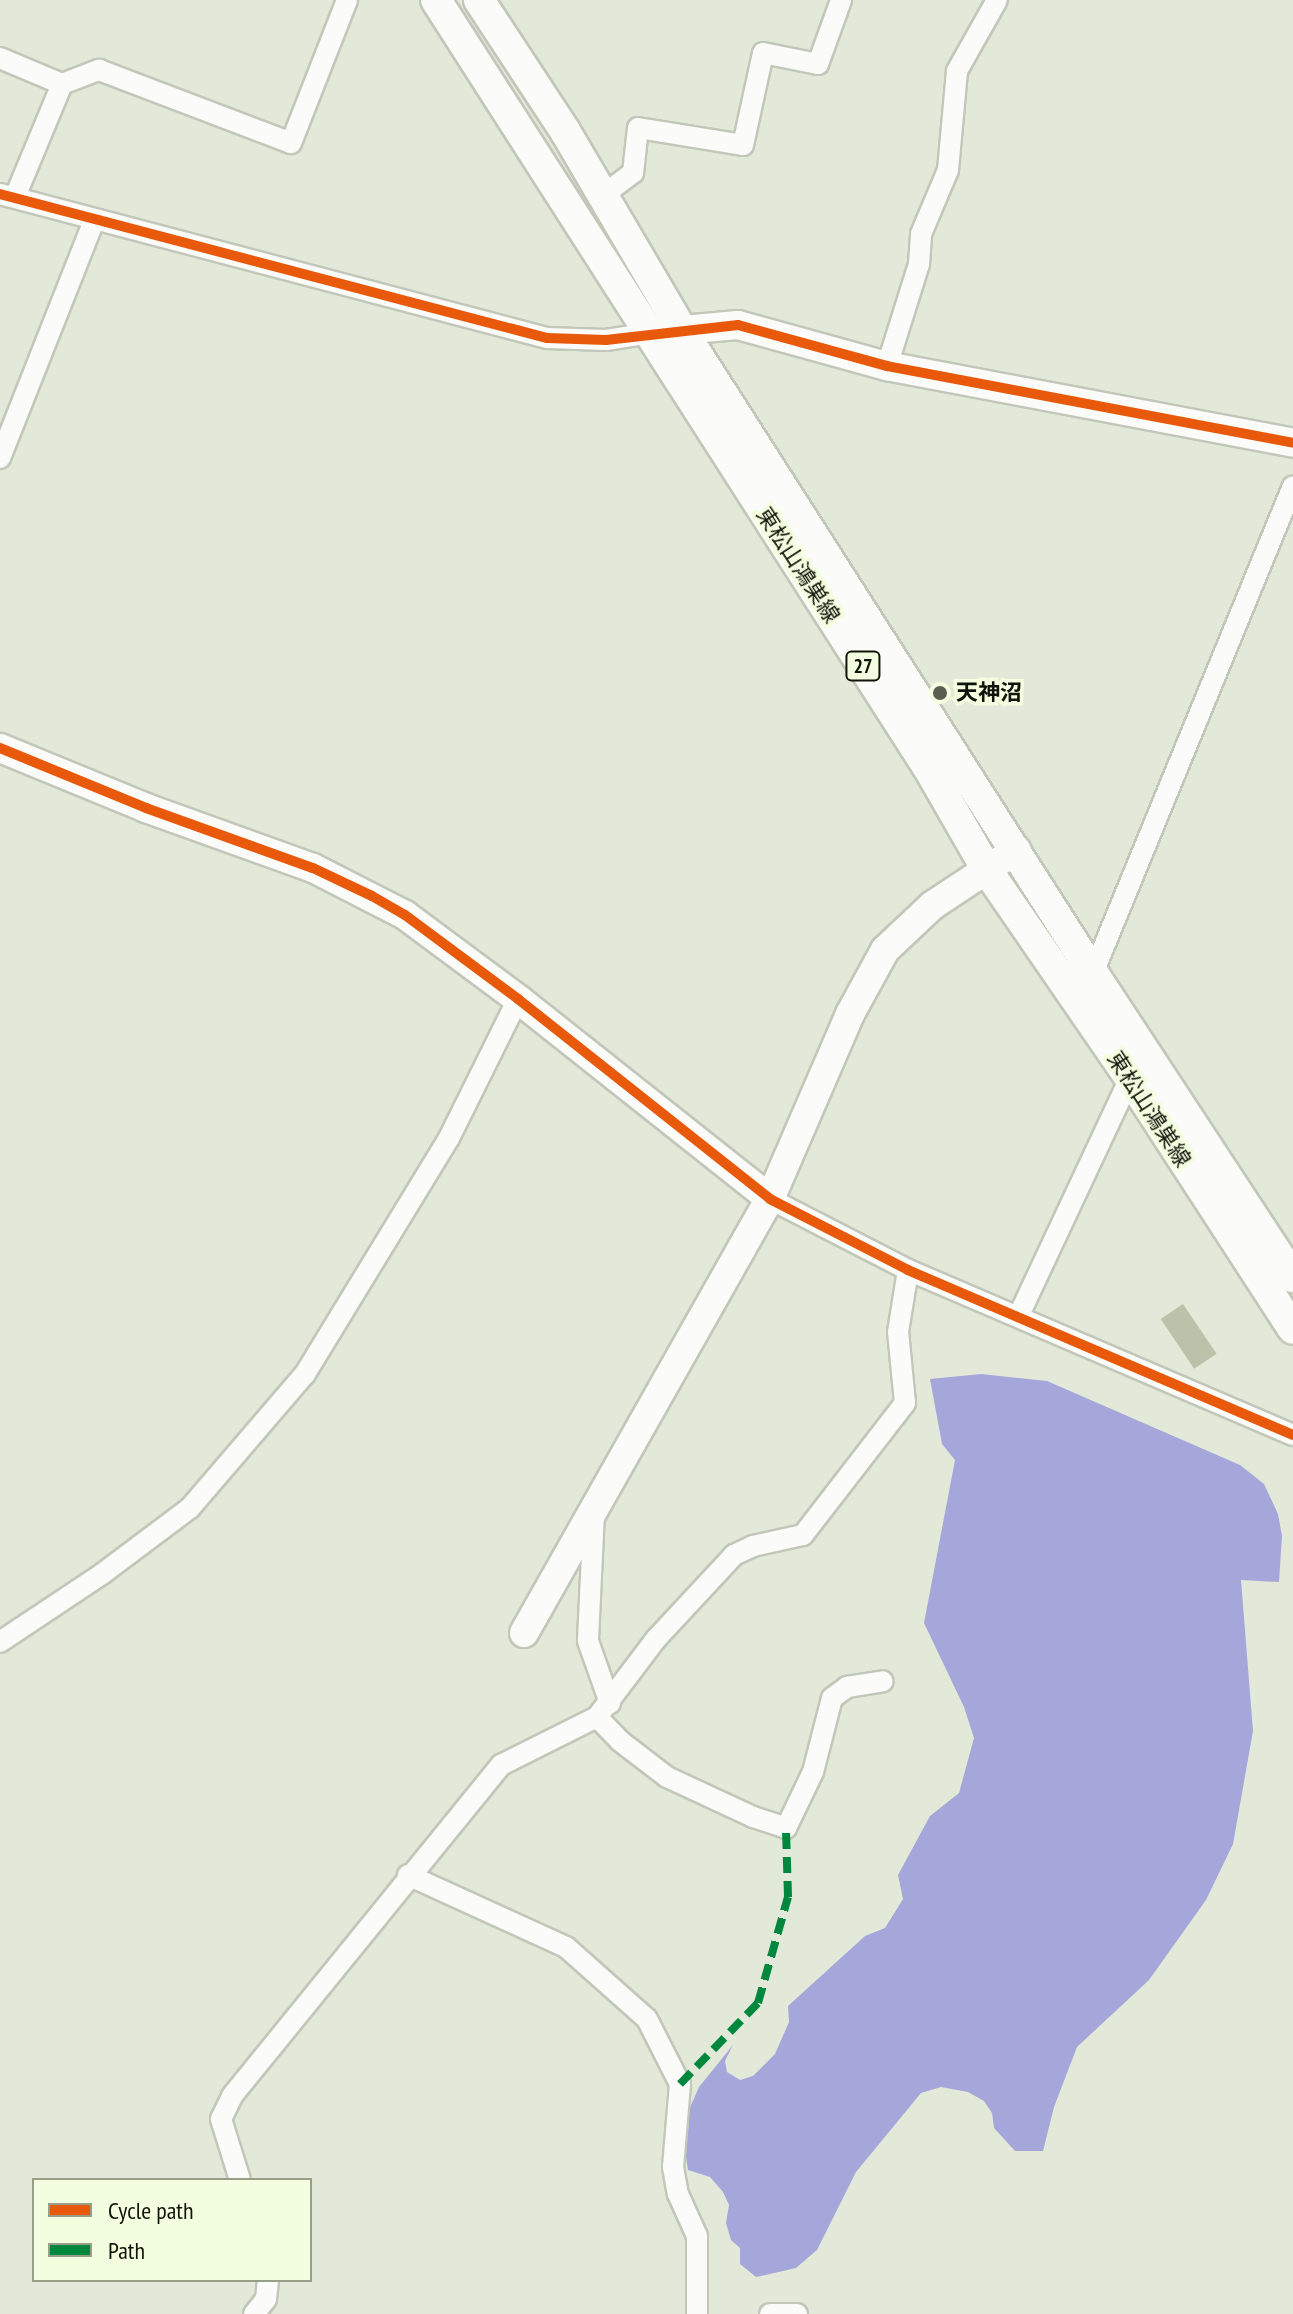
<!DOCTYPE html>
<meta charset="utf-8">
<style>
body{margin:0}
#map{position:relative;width:1293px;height:2314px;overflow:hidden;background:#e3e9d8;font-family:"PT Sans Narrow","Noto Sans JP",sans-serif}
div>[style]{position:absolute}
.water>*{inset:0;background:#a5a6da}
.building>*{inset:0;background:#bbc2a9;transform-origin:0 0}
.roads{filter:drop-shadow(2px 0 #c2c7b9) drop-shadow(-2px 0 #c2c7b9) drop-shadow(0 2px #c2c7b9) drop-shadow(0 -2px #c2c7b9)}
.street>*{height:20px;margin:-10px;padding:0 10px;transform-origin:10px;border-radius:10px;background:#fbfcf9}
.secondary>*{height:28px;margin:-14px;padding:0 14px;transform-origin:14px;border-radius:14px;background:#fbfcf9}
.primary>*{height:30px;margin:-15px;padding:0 15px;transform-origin:15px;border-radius:15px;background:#fbfcf9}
.quiet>*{height:8px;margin-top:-4px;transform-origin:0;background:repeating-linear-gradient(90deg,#00873e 0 16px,transparent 0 24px)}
.cycleway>*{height:10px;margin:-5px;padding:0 5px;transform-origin:5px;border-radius:5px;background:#e8590c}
.dots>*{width:22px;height:22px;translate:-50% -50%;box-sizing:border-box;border:4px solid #f3fddf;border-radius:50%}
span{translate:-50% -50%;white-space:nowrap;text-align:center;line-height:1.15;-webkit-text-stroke:7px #f3fddf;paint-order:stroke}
.shield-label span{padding:2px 6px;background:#f3fddf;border:2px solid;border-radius:6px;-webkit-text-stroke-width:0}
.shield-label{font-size:20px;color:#101309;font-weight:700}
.street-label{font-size:22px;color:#101309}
.poi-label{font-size:22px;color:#101309;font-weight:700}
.left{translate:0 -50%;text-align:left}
.legend{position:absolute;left:32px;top:2178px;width:280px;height:104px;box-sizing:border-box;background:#f3fddf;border:2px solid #989f89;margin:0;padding:10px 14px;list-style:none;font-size:24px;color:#101309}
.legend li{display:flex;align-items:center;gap:16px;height:40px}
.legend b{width:40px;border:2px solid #989f89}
</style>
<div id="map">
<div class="water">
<i style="clip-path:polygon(981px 1374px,1047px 1381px,1240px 1465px,1264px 1484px,1278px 1514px,1282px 1536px,1279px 1582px,1241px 1580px,1253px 1731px,1233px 1844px,1206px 1900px,1149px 1980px,1077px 2047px,1054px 2107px,1043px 2151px,1015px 2151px,994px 2128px,992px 2113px,984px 2101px,968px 2092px,941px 2087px,921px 2093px,856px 2172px,817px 2250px,796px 2268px,756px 2277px,740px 2264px,740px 2248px,731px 2240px,726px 2223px,729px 2205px,723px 2192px,710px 2177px,688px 2170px,684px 2144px,688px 2112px,699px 2087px,733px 2045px,725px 2061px,727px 2072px,740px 2080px,753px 2076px,775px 2054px,789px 2022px,788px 2006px,865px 1936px,885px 1928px,903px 1899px,898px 1875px,930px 1816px,959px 1793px,974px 1738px,964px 1707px,924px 1623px,955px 1460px,942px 1444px,930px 1379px)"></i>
</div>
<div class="building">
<i style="left:1183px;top:1304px;width:60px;height:27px;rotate:56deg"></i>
</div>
<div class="roads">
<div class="street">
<i style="left:0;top:58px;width:67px;rotate:22.8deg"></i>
<i style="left:62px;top:84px;width:122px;rotate:112.6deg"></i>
<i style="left:62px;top:84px;width:40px;rotate:-21deg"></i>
<i style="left:99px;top:70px;width:205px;rotate:20.8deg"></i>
<i style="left:291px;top:143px;width:154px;rotate:-68.6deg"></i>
<i style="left:0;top:194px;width:566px;rotate:14.75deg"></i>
<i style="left:547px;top:338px;width:59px;rotate:1.9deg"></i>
<i style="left:606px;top:340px;width:46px;rotate:-8.8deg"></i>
<i style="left:602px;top:196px;width:39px;rotate:-37deg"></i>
<i style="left:633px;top:173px;width:45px;rotate:-83.7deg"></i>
<i style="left:638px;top:128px;width:106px;rotate:9.2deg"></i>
<i style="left:743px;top:145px;width:94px;rotate:-77.7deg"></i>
<i style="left:763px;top:53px;width:56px;rotate:11.3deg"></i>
<i style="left:818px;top:64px;width:68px;rotate:-70.2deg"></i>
<i style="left:887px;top:366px;width:107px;rotate:-72.6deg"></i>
<i style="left:919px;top:264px;width:30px;rotate:-86deg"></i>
<i style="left:921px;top:234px;width:69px;rotate:-67.1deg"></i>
<i style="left:948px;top:170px;width:99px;rotate:-84.8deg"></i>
<i style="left:957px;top:71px;width:81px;rotate:-60.6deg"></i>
<i style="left:0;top:458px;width:256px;rotate:-68.4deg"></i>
<i style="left:1093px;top:973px;width:526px;rotate:-67.67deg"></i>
<i style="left:770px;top:1199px;width:155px;rotate:27.2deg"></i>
<i style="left:908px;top:1270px;width:419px;rotate:23.2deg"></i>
<i style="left:1019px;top:1315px;width:262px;rotate:-64.9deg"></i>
<i style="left:594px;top:1512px;width:129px;rotate:92.7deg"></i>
<i style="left:588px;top:1641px;width:66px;rotate:70.5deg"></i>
<i style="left:0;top:1642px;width:123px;rotate:-33.7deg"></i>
<i style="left:102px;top:1574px;width:110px;rotate:-36.9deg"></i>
<i style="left:190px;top:1508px;width:177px;rotate:-49.4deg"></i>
<i style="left:305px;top:1374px;width:276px;rotate:-58.6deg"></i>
<i style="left:449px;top:1138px;width:155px;rotate:-63.6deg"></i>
<i style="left:597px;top:1717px;width:33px;rotate:46deg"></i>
<i style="left:620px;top:1741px;width:59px;rotate:37.5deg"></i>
<i style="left:667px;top:1777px;width:95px;rotate:24.9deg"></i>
<i style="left:753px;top:1817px;width:35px;rotate:18deg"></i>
<i style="left:786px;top:1828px;width:62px;rotate:-64.3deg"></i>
<i style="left:813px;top:1772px;width:76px;rotate:-75.6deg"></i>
<i style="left:832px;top:1698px;width:19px;rotate:-36deg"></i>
<i style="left:847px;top:1687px;width:36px;rotate:-9deg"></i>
<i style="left:408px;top:1875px;width:174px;rotate:24.5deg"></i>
<i style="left:566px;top:1947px;width:108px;rotate:41.6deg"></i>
<i style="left:647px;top:2019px;width:73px;rotate:63.1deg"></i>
<i style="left:680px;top:2084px;width:83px;rotate:94.8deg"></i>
<i style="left:673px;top:2167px;width:27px;rotate:80deg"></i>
<i style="left:678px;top:2194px;width:46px;rotate:65.7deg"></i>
<i style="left:697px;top:2236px;width:78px;rotate:90deg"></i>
<i style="left:240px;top:2180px;width:64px;rotate:-107.3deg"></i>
<i style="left:221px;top:2119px;width:25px;rotate:-64deg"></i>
<i style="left:232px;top:2096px;width:427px;rotate:-50.9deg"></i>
<i style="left:501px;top:1765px;width:107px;rotate:-26.6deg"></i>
<i style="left:597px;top:1717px;width:98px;rotate:-52.9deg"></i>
<i style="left:656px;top:1639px;width:115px;rotate:-47.1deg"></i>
<i style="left:734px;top:1555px;width:21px;rotate:-25deg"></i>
<i style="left:753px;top:1546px;width:51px;rotate:-12.4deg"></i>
<i style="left:803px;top:1535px;width:167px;rotate:-52.3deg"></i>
<i style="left:905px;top:1403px;width:71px;rotate:-95.6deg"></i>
<i style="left:898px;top:1332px;width:63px;rotate:-80.8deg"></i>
<i style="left:254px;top:2314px;width:19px;rotate:-51deg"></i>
<i style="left:266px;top:2299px;width:19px;rotate:-84deg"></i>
<i style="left:770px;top:2314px;width:27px"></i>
</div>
<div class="secondary">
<i style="left:660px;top:332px;width:78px;rotate:-5.1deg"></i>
<i style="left:738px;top:325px;width:155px;rotate:15.4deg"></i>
<i style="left:887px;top:366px;width:413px;rotate:10.7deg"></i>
<i style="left:0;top:748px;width:158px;rotate:22.3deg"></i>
<i style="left:146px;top:808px;width:177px;rotate:19.8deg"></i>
<i style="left:313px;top:868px;width:103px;rotate:27.1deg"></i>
<i style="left:405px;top:915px;width:141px;rotate:36.6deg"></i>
<i style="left:518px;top:999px;width:322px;rotate:38.4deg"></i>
<i style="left:524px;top:1633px;width:499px;rotate:-60.5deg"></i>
<i style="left:770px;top:1199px;width:202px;rotate:-66.6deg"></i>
<i style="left:850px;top:1014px;width:73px;rotate:-61.3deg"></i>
<i style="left:885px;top:950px;width:66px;rotate:-43.2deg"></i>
<i style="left:933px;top:905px;width:100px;rotate:-33.5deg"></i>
</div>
<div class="primary">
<i style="left:436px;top:0;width:913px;rotate:57.34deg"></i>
<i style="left:929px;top:769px;width:116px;rotate:60.1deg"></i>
<i style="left:987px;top:870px;width:252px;rotate:55.5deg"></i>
<i style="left:1130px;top:1078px;width:299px;rotate:57deg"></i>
<i style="left:479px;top:0;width:157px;rotate:56.7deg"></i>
<i style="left:565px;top:131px;width:229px;rotate:59.6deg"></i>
<i style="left:681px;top:329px;width:765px;rotate:57.39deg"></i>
<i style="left:1093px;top:973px;width:364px;rotate:56.7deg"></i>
</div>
</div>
<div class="quiet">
<i style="left:680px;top:2084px;width:112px;rotate:-46.1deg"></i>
<i style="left:758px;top:2003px;width:110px;rotate:-74.2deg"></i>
<i style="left:788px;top:1897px;width:69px;rotate:-91.7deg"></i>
</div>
<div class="cycleway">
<i style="left:0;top:194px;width:566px;rotate:14.75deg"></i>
<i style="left:547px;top:338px;width:59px;rotate:1.9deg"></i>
<i style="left:606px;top:340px;width:133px;rotate:-6.5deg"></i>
<i style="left:738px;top:325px;width:155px;rotate:15.4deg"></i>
<i style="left:887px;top:366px;width:413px;rotate:10.7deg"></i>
<i style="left:0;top:748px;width:158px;rotate:22.3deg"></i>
<i style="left:146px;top:808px;width:177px;rotate:19.8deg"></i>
<i style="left:313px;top:868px;width:65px;rotate:25.4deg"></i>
<i style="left:372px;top:896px;width:38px;rotate:30deg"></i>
<i style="left:405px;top:915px;width:141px;rotate:36.6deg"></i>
<i style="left:518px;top:999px;width:322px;rotate:38.4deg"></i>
<i style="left:770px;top:1199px;width:155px;rotate:27.2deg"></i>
<i style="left:908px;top:1270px;width:419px;rotate:23.2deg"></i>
</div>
<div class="dots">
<i style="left:940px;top:693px;background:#5a5e51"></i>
</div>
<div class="shield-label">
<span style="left:863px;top:666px">27</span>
</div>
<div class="street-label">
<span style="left:798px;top:565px;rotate:57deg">東松山鴻巣線</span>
<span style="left:1149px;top:1109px;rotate:57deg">東松山鴻巣線</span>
</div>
<div class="poi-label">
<span class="left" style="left:956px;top:693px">天神沼</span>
</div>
<ul class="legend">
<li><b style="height:10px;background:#e8590c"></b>Cycle path</li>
<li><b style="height:10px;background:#00873e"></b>Path</li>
</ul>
</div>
